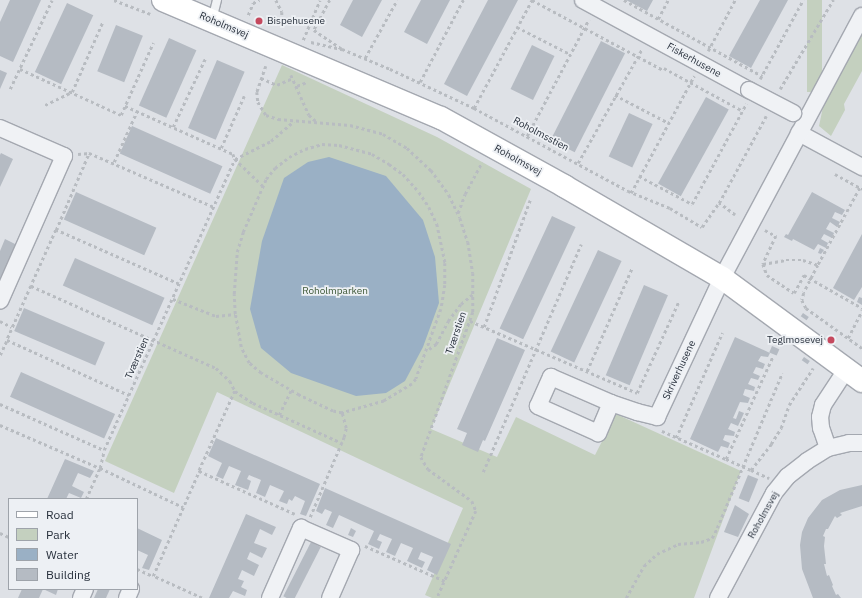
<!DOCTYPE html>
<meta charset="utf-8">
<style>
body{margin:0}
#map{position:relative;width:862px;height:598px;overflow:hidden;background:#dee1e6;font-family:"IBM Plex Sans",sans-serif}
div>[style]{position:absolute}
.green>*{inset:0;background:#c4d0bf;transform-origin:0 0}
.water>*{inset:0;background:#9ab0c5}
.building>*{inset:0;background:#b5bbc3;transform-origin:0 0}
.path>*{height:2.5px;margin-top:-1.25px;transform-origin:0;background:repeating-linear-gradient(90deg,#b8bcc1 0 3px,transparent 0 6px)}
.roads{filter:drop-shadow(1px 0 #a4a8b0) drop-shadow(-1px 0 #a4a8b0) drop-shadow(0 1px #a4a8b0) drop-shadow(0 -1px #a4a8b0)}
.lane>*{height:8px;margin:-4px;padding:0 4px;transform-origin:4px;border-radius:4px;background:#f0f2f5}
.street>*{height:16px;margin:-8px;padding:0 8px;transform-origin:8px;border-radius:8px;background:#f0f2f5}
.secondary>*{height:22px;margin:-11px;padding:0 11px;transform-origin:11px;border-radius:11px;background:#fff}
.bridges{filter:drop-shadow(1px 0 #a4a8b0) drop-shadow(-1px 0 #a4a8b0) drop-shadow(0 1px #a4a8b0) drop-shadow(0 -1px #a4a8b0)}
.street-bridge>*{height:16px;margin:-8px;padding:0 8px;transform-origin:8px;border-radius:8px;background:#f0f2f5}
.dots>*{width:11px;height:11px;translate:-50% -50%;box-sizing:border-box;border:2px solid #edf0f4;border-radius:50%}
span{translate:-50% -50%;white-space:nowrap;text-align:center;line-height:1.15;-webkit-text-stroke:3.5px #edf0f4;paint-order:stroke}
.poi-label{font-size:10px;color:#28303c}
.left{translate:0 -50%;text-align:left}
.right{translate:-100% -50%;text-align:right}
.street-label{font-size:10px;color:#28303c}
.park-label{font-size:10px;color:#3d5736}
.legend{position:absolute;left:8px;top:498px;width:130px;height:92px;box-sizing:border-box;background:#edf0f4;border:1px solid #9ea3aa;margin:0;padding:5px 7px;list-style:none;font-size:12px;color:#28303c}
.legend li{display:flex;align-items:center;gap:8px;height:20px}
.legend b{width:20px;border:1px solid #9ea3aa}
</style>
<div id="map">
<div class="green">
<i style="left:807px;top:0;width:15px;height:92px"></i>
<i style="clip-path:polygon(862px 34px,862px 71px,844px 104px,845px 110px,831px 136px,819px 126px,823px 107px)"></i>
<i style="clip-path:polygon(282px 65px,437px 137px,531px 189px,431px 429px,497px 457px,516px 417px,595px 455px,616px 414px,741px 471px,694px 598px,432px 598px,425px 595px,463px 508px,217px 392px,174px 493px,105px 461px)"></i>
</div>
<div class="water">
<i style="clip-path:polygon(329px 157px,386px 176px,423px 220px,435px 257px,439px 303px,423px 347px,405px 381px,386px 393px,356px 396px,291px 373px,261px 348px,250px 309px,262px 241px,284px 178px,308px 162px)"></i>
</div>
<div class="building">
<i style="clip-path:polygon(10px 0,41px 0,13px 62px,0 56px,0 22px)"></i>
<i style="clip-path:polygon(353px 0,382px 0,362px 37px,340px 25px)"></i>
<i style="clip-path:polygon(421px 0,450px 0,427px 44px,404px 32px)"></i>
<i style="clip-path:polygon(488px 0,518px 0,467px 96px,444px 84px)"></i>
<i style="clip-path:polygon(626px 0,653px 0,647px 11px)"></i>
<i style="clip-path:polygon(760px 0,788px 0,751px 68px,729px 56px)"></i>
<i style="left:67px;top:3px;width:29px;height:76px;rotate:25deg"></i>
<i style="left:116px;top:25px;width:29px;height:50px;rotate:22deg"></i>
<i style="left:169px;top:38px;width:30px;height:74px;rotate:24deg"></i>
<i style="left:601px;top:41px;width:27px;height:111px;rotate:27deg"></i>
<i style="left:532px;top:45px;width:25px;height:49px;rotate:26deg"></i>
<i style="left:217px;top:60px;width:30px;height:74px;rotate:23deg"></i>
<i style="clip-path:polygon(0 70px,7px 73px,0 89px)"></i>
<i style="left:706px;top:97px;width:26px;height:99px;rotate:29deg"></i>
<i style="left:629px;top:113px;width:26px;height:48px;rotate:25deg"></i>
<i style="left:132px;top:126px;width:99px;height:30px;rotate:24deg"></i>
<i style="clip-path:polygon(1px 153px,13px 159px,0 187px,0 155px)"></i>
<i style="left:76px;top:192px;width:88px;height:30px;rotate:24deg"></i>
<i style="clip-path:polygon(812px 192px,845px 210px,842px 215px,835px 212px,832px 218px,840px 222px,837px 227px,830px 222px,826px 229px,834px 233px,832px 238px,824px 234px,821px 239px,828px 243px,826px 248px,818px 244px,814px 250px,793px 239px,792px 241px,784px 237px,786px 234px,788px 235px)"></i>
<i style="left:552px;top:216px;width:26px;height:124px;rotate:25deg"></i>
<i style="clip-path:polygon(862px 234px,862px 287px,854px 300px,833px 288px)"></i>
<i style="clip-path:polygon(5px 239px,17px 245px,0 283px,0 251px)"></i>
<i style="clip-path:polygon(820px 248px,824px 250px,821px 254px,818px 253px)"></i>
<i style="left:598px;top:250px;width:26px;height:112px;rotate:25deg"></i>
<i style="left:75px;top:258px;width:98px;height:30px;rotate:24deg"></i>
<i style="left:644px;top:285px;width:26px;height:98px;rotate:23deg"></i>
<i style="clip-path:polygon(859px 297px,862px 298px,862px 305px,857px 302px)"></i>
<i style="left:24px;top:308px;width:88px;height:25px;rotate:23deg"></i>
<i style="left:803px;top:313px;width:7px;height:4px;rotate:34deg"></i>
<i style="clip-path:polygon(735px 337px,770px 353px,768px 357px,761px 356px,758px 361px,765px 364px,763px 369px,756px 367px,753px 373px,760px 376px,758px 380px,751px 378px,748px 384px,755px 387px,754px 391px,745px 389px,743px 395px,750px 398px,748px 403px,740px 402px,733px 418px,736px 419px,739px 411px,744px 413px,738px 426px,731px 423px,728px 429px,735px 432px,734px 436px,725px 435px,723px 440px,730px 443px,728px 448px,721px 446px,718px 452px,690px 439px)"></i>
<i style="clip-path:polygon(497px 338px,525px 350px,485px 441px,483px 440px,478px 452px,462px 445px,467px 433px,457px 429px)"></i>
<i style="left:772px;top:346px;width:8px;height:7px;rotate:23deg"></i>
<i style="left:804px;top:357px;width:7px;height:4px;rotate:34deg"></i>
<i style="left:21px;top:372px;width:103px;height:27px;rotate:24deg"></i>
<i style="clip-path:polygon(216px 438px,320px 484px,306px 516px,300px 514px,305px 501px,295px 496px,292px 501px,289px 499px,287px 504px,279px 501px,284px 491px,270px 485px,265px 497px,256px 493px,261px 480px,249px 475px,247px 479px,251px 481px,248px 490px,235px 485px,241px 471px,229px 466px,223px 479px,216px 476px,222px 463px,208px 456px)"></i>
<i style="clip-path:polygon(65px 459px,94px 471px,90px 478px,78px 473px,72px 486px,84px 492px,81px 498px,69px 493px,66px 499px,47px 499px)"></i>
<i style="left:748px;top:475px;width:11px;height:25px;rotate:22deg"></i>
<i style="clip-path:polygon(862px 485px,862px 506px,840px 513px,842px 515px,837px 518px,835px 516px,828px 529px,826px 529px,823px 536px,825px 537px,824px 546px,826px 564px,824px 564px,827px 576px,829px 575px,833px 585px,832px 586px,836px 595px,838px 594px,841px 598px,813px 598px,802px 569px,800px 545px,802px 532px,808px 518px,822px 500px,840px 490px)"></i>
<i style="clip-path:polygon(325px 488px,451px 544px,437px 575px,427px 570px,433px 557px,421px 552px,418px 559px,425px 562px,422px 568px,407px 561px,413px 548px,401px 543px,395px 556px,386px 552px,392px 539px,380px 534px,377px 540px,382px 542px,379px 549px,368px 544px,374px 531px,339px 515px,333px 528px,326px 525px,332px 512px,325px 509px,322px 514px,316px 511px)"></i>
<i style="clip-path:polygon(735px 505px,749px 514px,738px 537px,724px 532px)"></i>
<i style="clip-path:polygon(246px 514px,276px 527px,272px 535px,260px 529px,254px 543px,267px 548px,262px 558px,250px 552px,247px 559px,259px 565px,254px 576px,242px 570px,238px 579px,244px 581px,241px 587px,247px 590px,245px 596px,233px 591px,229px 598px,209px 598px)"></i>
<i style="clip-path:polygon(137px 528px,162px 540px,149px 570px,142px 568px,148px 555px,137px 550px)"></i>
<i style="clip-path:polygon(351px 528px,356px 531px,353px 537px,348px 535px)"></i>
<i style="left:311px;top:542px;width:11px;height:61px;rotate:27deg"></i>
<i style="clip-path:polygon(22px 589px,43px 589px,39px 598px,18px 598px)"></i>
<i style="clip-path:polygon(43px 589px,58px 589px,56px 595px)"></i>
<i style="clip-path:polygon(98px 589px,110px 589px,106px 598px,94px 598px)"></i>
</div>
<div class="path">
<i style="left:114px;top:0;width:39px;rotate:21deg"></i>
<i style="left:276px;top:0;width:13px;rotate:63deg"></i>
<i style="left:282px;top:12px;width:15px;rotate:90deg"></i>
<i style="left:330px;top:0;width:34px;rotate:118deg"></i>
<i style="left:314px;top:30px;width:34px;rotate:34deg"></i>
<i style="left:532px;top:0;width:149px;rotate:28.1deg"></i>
<i style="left:624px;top:0;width:158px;rotate:28.8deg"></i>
<i style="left:248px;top:15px;width:13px;rotate:-67deg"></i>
<i style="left:253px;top:3px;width:7px;rotate:-27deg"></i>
<i style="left:658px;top:19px;width:21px;rotate:-62deg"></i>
<i style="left:517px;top:27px;width:59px;rotate:27deg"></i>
<i style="left:303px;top:40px;width:43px;rotate:-67deg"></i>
<i style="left:311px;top:42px;width:32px;rotate:13deg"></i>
<i style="left:342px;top:49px;width:52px;rotate:22.6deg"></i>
<i style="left:390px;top:69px;width:93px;rotate:24.9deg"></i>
<i style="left:474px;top:108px;width:175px;rotate:28.3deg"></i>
<i style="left:628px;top:191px;width:45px;rotate:22deg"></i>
<i style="left:670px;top:208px;width:37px;rotate:31deg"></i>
<i style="left:702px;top:227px;width:29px;rotate:-55deg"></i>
<i style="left:708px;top:51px;width:58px;rotate:-62.1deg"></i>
<i style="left:365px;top:58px;width:66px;rotate:-61.1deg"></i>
<i style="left:266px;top:66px;width:28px;rotate:109deg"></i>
<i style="left:257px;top:92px;width:10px;rotate:84deg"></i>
<i style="left:258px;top:102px;width:15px;rotate:58deg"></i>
<i style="left:266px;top:115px;width:13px;rotate:18deg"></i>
<i style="left:278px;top:119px;width:72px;rotate:4.8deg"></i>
<i style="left:350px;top:125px;width:34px;rotate:15deg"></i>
<i style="left:383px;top:134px;width:28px;rotate:30deg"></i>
<i style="left:407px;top:148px;width:33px;rotate:43deg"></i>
<i style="left:431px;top:170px;width:31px;rotate:54deg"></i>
<i style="left:449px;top:195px;width:25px;rotate:64deg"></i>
<i style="left:460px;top:218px;width:25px;rotate:72deg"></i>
<i style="left:468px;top:242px;width:31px;rotate:81deg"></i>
<i style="left:473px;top:273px;width:39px;rotate:90deg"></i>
<i style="left:473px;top:312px;width:154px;rotate:109.7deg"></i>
<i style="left:421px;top:457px;width:14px;rotate:60deg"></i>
<i style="left:428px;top:469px;width:54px;rotate:36deg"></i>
<i style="left:472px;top:501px;width:11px;rotate:68deg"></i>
<i style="left:476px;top:511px;width:95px;rotate:114.1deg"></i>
<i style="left:664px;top:68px;width:90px;rotate:28.6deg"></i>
<i style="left:20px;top:69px;width:111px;rotate:24.5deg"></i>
<i style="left:121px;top:115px;width:79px;rotate:-66deg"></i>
<i style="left:291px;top:75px;width:44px;rotate:65.8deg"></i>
<i style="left:309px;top:115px;width:9px;rotate:41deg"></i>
<i style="left:261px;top:78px;width:17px;rotate:24deg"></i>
<i style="left:277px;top:85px;width:17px;rotate:-24deg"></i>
<i style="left:760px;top:79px;width:90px;rotate:-61.4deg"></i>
<i style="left:420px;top:82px;width:93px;rotate:-62.3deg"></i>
<i style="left:297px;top:86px;width:11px;rotate:-22deg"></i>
<i style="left:10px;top:89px;width:98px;rotate:-64.7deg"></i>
<i style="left:780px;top:89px;width:104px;rotate:-59.2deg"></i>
<i style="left:615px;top:95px;width:61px;rotate:27.4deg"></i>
<i style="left:45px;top:105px;width:30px;rotate:-26deg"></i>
<i style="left:72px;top:92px;width:77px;rotate:-66.4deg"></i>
<i style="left:125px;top:106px;width:118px;rotate:24deg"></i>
<i style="left:233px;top:154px;width:5px;rotate:68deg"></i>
<i style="left:235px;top:159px;width:39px;rotate:44deg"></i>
<i style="left:474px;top:108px;width:123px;rotate:-61.8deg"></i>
<i style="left:173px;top:127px;width:77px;rotate:-64.8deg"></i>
<i style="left:527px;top:136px;width:132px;rotate:-62.1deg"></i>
<i style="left:322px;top:144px;width:17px;rotate:3deg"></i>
<i style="left:339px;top:145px;width:34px;rotate:15deg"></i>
<i style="left:372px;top:154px;width:20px;rotate:30deg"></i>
<i style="left:389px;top:164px;width:17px;rotate:36deg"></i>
<i style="left:403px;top:174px;width:24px;rotate:48deg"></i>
<i style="left:419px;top:192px;width:18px;rotate:56deg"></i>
<i style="left:429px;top:207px;width:19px;rotate:65deg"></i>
<i style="left:437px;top:224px;width:40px;rotate:78deg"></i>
<i style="left:445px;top:263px;width:22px;rotate:90deg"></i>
<i style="left:445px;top:285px;width:24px;rotate:99deg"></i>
<i style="left:441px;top:309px;width:74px;rotate:109.7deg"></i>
<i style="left:416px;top:379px;width:6px;rotate:129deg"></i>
<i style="left:412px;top:384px;width:33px;rotate:149deg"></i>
<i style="left:384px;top:401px;width:44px;rotate:164.1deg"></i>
<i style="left:342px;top:413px;width:9px;rotate:-167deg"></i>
<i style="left:333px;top:411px;width:38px;rotate:-155deg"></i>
<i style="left:299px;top:395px;width:44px;rotate:-149.9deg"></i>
<i style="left:261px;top:373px;width:16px;rotate:-140deg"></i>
<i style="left:249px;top:363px;width:18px;rotate:-117deg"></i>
<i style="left:241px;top:347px;width:34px;rotate:-100deg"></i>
<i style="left:235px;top:314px;width:20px;rotate:-93deg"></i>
<i style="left:234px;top:294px;width:42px;rotate:-85.9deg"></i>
<i style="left:237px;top:252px;width:21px;rotate:-73deg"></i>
<i style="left:243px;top:232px;width:58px;rotate:-66.5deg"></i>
<i style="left:266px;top:179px;width:14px;rotate:-51deg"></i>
<i style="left:275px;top:168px;width:18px;rotate:-38deg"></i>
<i style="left:289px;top:157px;width:18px;rotate:-27deg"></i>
<i style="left:305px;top:149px;width:18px;rotate:-16deg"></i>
<i style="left:221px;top:148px;width:57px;rotate:-66.1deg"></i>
<i style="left:78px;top:154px;width:11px;rotate:-5deg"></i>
<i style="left:114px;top:162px;width:56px;rotate:-65.7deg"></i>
<i style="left:578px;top:163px;width:131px;rotate:-60.7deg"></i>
<i style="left:835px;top:174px;width:31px;rotate:29deg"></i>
<i style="left:639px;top:176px;width:60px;rotate:27.8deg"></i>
<i style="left:692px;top:204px;width:114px;rotate:-61.6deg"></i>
<i style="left:860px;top:188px;width:88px;rotate:118.6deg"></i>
<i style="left:818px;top:265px;width:31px;rotate:117deg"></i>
<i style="left:804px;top:293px;width:7px;rotate:106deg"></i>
<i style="left:802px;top:300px;width:9px;rotate:63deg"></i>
<i style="left:806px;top:308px;width:69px;rotate:35.5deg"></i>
<i style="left:631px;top:193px;width:133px;rotate:-61.7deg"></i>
<i style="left:458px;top:213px;width:20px;rotate:-70deg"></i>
<i style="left:465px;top:194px;width:36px;rotate:-62deg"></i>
<i style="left:735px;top:215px;width:20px;rotate:-143deg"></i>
<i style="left:719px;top:203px;width:99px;rotate:-61.6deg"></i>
<i style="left:56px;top:230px;width:61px;rotate:114.1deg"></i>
<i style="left:31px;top:286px;width:202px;rotate:23.9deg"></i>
<i style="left:216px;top:368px;width:19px;rotate:43deg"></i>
<i style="left:230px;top:381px;width:11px;rotate:63deg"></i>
<i style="left:235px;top:391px;width:88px;rotate:114.2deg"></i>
<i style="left:765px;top:230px;width:13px;rotate:29deg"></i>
<i style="left:776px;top:236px;width:31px;rotate:115deg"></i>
<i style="left:763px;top:264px;width:12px;rotate:70deg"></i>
<i style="left:767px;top:275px;width:32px;rotate:34deg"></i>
<i style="left:794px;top:293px;width:21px;rotate:-61deg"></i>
<i style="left:804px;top:275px;width:67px;rotate:29.6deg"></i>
<i style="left:763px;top:264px;width:23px;rotate:-10deg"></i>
<i style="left:786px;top:260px;width:17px"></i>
<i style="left:803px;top:260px;width:16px;rotate:18deg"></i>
<i style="left:179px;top:284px;width:134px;rotate:-156.3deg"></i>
<i style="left:56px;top:230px;width:84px;rotate:-66.8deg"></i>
<i style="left:89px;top:153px;width:136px;rotate:23.4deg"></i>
<i style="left:31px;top:286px;width:59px;rotate:114deg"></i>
<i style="left:7px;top:340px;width:134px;rotate:24.3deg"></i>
<i style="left:173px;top:299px;width:46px;rotate:21.6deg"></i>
<i style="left:216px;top:316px;width:19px;rotate:-6deg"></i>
<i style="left:0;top:321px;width:13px;rotate:27deg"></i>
<i style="left:470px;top:321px;width:182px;rotate:23.3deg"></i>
<i style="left:637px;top:393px;width:101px;rotate:-65.5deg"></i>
<i style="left:484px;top:327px;width:135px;rotate:-70.1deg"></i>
<i style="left:848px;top:338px;width:31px;rotate:-63deg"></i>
<i style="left:429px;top:349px;width:9px;rotate:-36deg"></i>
<i style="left:436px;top:344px;width:26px;rotate:-62deg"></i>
<i style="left:448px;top:321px;width:21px;rotate:-53deg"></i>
<i style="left:461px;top:304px;width:16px;rotate:-40deg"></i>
<i style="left:0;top:355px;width:17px;rotate:-65deg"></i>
<i style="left:587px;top:371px;width:112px;rotate:-66.4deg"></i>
<i style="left:235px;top:391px;width:22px;rotate:34deg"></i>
<i style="left:253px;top:403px;width:98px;rotate:24.2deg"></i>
<i style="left:0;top:404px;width:114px;rotate:23.9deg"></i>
<i style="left:279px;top:415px;width:28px;rotate:-64deg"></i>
<i style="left:0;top:425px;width:109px;rotate:23.3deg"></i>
<i style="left:100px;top:468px;width:18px;rotate:-77deg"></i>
<i style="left:104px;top:450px;width:319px;rotate:-65.8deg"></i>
<i style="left:235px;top:159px;width:40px;rotate:-26.6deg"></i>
<i style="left:271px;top:141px;width:30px;rotate:-41deg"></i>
<i style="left:662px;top:431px;width:70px;rotate:23.6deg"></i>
<i style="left:726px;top:459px;width:113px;rotate:-65.5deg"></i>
<i style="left:676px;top:438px;width:115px;rotate:-66.3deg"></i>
<i style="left:726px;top:459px;width:27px;rotate:24deg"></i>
<i style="left:751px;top:470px;width:33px;rotate:-52deg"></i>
<i style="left:771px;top:444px;width:19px;rotate:-58deg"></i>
<i style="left:781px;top:428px;width:24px;rotate:-71deg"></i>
<i style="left:789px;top:405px;width:44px;rotate:-57deg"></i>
<i style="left:751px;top:470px;width:20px;rotate:24deg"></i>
<i style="left:483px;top:472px;width:248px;rotate:-66.7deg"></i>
<i style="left:86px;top:499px;width:34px;rotate:-66deg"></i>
<i style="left:100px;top:468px;width:92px;rotate:25.2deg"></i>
<i style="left:310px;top:517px;width:87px;rotate:-67deg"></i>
<i style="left:344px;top:437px;width:9px;rotate:-77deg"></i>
<i style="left:346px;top:428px;width:16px;rotate:-105deg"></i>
<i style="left:0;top:533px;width:10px;rotate:24deg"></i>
<i style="left:365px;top:546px;width:87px;rotate:23.6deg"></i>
<i style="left:137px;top:569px;width:17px;rotate:24deg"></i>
<i style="left:202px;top:598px;width:54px;rotate:-155.8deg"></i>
<i style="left:153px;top:576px;width:115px;rotate:-66.3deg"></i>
<i style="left:199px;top:471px;width:105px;rotate:24.1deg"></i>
<i style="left:626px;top:598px;width:37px;rotate:-61deg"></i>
<i style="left:644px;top:566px;width:18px;rotate:-43deg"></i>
<i style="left:657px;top:554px;width:23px;rotate:-25deg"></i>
<i style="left:678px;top:544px;width:23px;rotate:-5deg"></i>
<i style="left:701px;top:542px;width:12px;rotate:-20deg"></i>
<i style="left:712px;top:538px;width:11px;rotate:-63deg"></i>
<i style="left:717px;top:528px;width:168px;rotate:-67.2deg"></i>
</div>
<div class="roads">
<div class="lane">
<i style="left:212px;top:20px;width:21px;rotate:-76deg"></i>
</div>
<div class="street">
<i style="left:583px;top:0;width:189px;rotate:28.5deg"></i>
<i style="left:0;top:128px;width:70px;rotate:23.6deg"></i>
<i style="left:64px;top:156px;width:158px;rotate:113.8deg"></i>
<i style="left:799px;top:133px;width:72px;rotate:28.4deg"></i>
<i style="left:611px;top:403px;width:33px;rotate:113deg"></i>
<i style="left:598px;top:433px;width:66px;rotate:-155.8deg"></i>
<i style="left:538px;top:406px;width:32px;rotate:-66deg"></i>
<i style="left:551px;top:377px;width:65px;rotate:23.4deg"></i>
<i style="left:611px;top:403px;width:28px;rotate:19deg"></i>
<i style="left:637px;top:412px;width:21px;rotate:14deg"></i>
<i style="left:657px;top:417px;width:153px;rotate:-64.9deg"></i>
<i style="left:722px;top:278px;width:297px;rotate:-61.9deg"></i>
<i style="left:828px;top:448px;width:21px;rotate:-109deg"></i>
<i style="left:821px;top:428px;width:11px;rotate:-95deg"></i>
<i style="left:820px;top:417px;width:12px;rotate:-76deg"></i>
<i style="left:823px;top:405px;width:42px;rotate:-56.7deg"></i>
<i style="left:81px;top:598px;width:10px;rotate:-66deg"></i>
<i style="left:127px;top:598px;width:10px;rotate:-66deg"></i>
<i style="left:270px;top:598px;width:77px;rotate:-66.1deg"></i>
<i style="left:301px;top:528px;width:55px;rotate:23.7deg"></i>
<i style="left:351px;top:550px;width:52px;rotate:113.6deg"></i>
<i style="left:718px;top:598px;width:119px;rotate:-61.9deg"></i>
<i style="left:774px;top:493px;width:22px;rotate:-51deg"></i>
<i style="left:788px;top:476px;width:24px;rotate:-38deg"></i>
<i style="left:807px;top:461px;width:25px;rotate:-32deg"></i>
<i style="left:828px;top:448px;width:22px;rotate:-13deg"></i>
<i style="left:849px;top:443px;width:13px"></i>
</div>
<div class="secondary">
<i style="left:163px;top:0;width:302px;rotate:23deg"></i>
<i style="left:441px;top:118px;width:141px;rotate:28.9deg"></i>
<i style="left:564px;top:186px;width:183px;rotate:30.2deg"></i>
<i style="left:722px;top:278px;width:174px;rotate:36.3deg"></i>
</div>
</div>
<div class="bridges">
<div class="street-bridge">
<i style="left:749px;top:90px;width:50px;rotate:27.6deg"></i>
</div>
</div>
<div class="dots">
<i style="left:259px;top:21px;background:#c5495e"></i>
<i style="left:831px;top:340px;background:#c5495e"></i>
</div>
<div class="poi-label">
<span class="left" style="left:267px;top:21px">Bispehusene</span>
<span class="right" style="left:823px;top:340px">Teglmosevej</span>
</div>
<div class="street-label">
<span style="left:224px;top:25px;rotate:23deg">Roholmsvej</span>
<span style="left:694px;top:60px;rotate:29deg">Fiskerhusene</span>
<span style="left:541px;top:134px;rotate:28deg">Roholmsstien</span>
<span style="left:518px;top:160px;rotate:29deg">Roholmsvej</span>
<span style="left:456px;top:333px;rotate:-71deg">Tværstien</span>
<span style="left:137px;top:358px;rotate:-66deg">Tværstien</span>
<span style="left:679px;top:370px;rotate:-65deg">Skriverhusene</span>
<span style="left:763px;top:515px;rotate:-61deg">Roholmsvej</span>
</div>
<div class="park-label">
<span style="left:335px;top:291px">Roholmparken</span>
</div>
<ul class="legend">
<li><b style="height:5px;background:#fff"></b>Road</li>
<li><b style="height:11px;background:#c4d0bf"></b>Park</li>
<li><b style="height:11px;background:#9ab0c5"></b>Water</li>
<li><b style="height:11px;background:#b5bbc3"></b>Building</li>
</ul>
</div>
